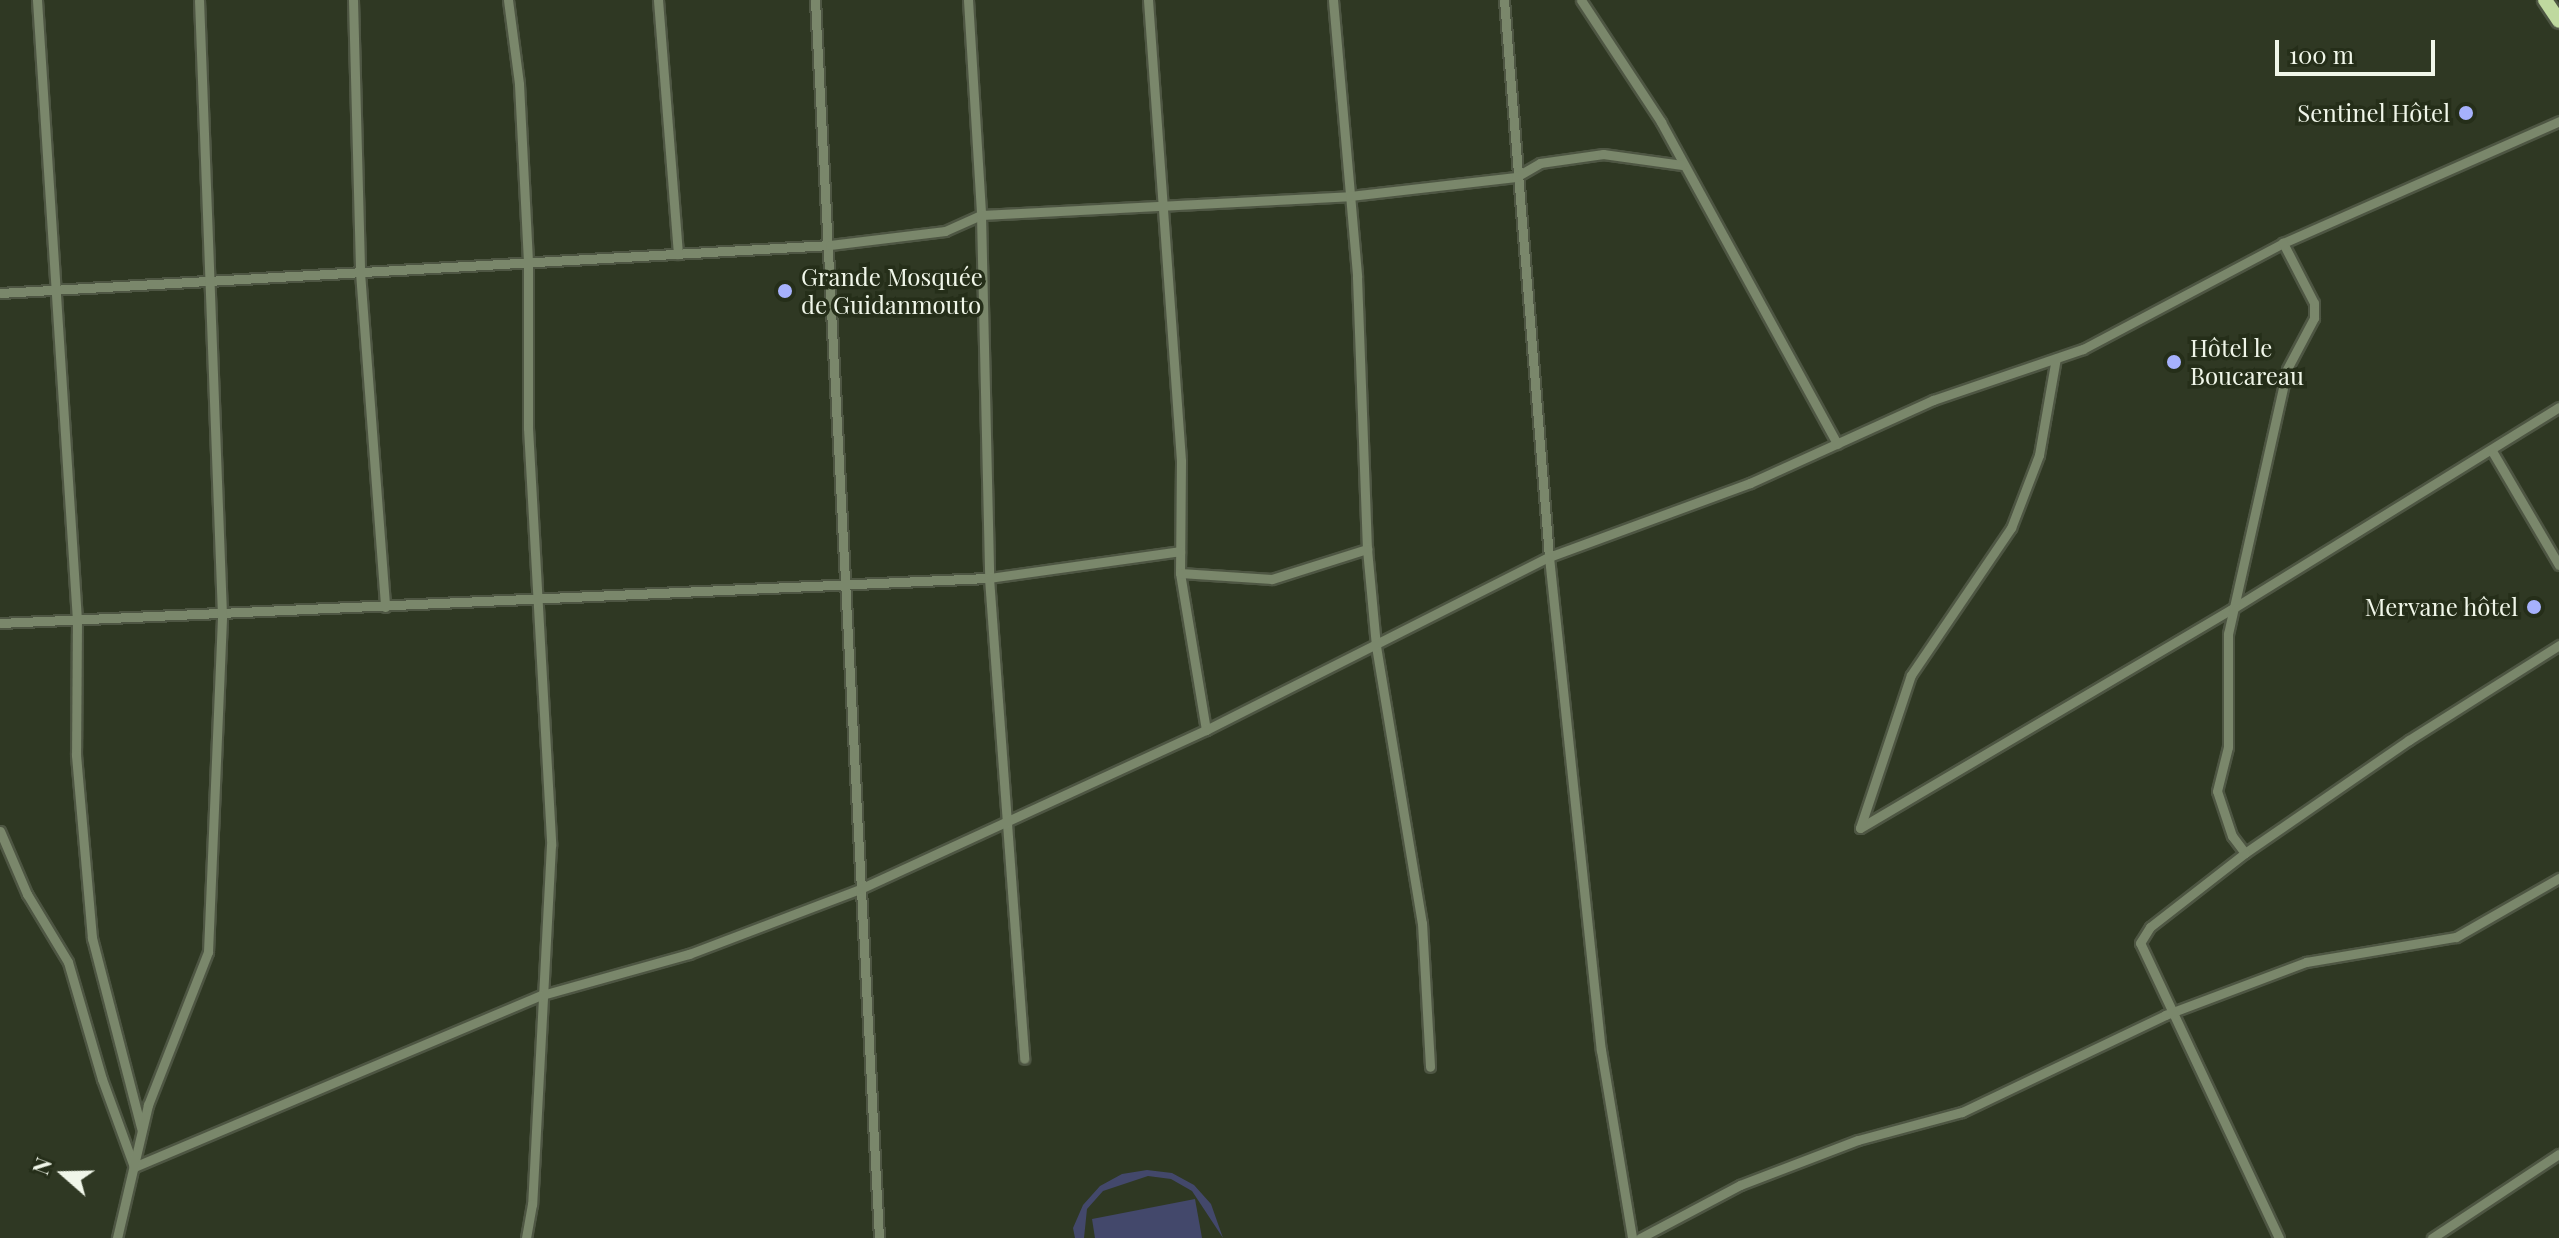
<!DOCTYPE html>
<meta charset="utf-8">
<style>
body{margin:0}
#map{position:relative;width:2559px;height:1238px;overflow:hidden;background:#2f3823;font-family:"Playfair Display",serif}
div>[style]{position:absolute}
.green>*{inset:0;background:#43486b}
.roads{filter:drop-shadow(2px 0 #4e5643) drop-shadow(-2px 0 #4e5643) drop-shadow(0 2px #4e5643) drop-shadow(0 -2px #4e5643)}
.street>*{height:9px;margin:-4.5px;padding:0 4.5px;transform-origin:4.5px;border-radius:4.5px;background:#7a876b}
.primary>*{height:14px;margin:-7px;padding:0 7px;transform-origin:7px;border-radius:7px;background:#bfd99f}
.dots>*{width:22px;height:22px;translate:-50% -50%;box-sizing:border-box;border:4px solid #252e19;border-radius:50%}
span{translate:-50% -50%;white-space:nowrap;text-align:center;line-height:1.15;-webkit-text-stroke:7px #252e19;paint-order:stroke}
.poi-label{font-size:24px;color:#f0f6e9}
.right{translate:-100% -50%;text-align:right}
.left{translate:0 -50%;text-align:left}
.north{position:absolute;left:24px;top:1134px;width:80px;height:80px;-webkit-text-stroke:6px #252e19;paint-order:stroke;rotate:290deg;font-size:22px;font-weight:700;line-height:32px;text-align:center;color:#f0f6e9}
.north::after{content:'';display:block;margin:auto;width:28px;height:36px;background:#f0f6e9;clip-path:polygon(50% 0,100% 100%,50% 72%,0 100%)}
.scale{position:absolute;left:2275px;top:40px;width:160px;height:36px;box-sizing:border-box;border:4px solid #f0f6e9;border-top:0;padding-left:10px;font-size:24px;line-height:28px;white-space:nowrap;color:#f0f6e9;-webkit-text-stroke:6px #252e19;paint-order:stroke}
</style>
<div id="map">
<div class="green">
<i style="clip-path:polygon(1147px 1170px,1172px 1173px,1194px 1185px,1211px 1204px,1223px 1238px,1192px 1191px,1171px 1179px,1148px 1176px,1103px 1191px,1087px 1209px,1084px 1238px,1075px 1238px,1073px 1228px,1083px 1205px,1100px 1186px,1122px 1174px)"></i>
<i style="clip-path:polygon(1195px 1199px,1202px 1238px,1095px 1238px,1092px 1219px)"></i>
</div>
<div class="roads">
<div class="street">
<i style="left:37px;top:0;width:621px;rotate:86.31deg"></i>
<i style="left:77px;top:620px;width:135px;rotate:90.4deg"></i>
<i style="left:76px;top:755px;width:184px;rotate:85deg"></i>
<i style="left:92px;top:938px;width:196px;rotate:75.5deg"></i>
<i style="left:353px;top:0;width:272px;rotate:88.5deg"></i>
<i style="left:360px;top:272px;width:336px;rotate:85.7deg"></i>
<i style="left:508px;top:0;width:85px;rotate:82.5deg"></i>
<i style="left:519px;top:84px;width:178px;rotate:87.1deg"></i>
<i style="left:528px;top:262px;width:166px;rotate:90deg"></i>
<i style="left:528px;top:428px;width:418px;rotate:86.8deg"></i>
<i style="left:551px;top:845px;width:360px;rotate:93deg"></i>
<i style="left:532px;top:1204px;width:35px;rotate:100deg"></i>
<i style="left:658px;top:0;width:255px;rotate:85.5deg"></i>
<i style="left:815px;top:0;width:1240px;rotate:87.04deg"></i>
<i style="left:968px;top:0;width:215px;rotate:86.5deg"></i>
<i style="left:981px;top:215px;width:363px;rotate:88.7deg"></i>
<i style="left:989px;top:578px;width:482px;rotate:85.8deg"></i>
<i style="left:1148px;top:0;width:462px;rotate:85.9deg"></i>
<i style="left:1181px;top:461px;width:112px;rotate:90.5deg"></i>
<i style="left:1180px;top:573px;width:159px;rotate:80.6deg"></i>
<i style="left:1333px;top:0;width:278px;rotate:85deg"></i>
<i style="left:1357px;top:277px;width:272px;rotate:87.9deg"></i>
<i style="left:1367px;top:549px;width:97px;rotate:84.7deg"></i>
<i style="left:1376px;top:646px;width:281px;rotate:80.6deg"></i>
<i style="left:1422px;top:923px;width:144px;rotate:86.8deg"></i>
<i style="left:1504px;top:0;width:559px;rotate:85.38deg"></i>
<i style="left:1549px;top:557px;width:496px;rotate:84deg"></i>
<i style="left:1601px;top:1050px;width:191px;rotate:80.6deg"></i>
<i style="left:1581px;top:0;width:146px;rotate:56.7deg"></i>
<i style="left:1661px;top:122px;width:367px;rotate:61.3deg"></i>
<i style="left:0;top:293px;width:831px;rotate:-3.31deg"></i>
<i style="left:830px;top:245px;width:116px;rotate:-6.9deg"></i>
<i style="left:945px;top:231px;width:39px;rotate:-24deg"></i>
<i style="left:981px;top:215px;width:369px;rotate:-2.9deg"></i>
<i style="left:1350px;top:196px;width:167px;rotate:-6.5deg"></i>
<i style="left:1516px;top:177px;width:28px;rotate:-30deg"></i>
<i style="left:1540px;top:163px;width:64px;rotate:-8.1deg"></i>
<i style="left:1603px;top:154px;width:80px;rotate:7.9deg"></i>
<i style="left:2492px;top:451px;width:132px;rotate:59.6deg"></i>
<i style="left:1180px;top:573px;width:92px;rotate:3.7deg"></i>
<i style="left:1272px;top:579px;width:100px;rotate:-17.5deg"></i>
<i style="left:0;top:623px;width:990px;rotate:-2.61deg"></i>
<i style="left:989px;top:578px;width:193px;rotate:-8deg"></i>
<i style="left:1860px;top:828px;width:432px;rotate:-30.5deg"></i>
<i style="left:2232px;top:609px;width:384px;rotate:-31.7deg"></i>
<i style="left:1860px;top:828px;width:161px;rotate:-71.6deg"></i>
<i style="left:1911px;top:675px;width:178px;rotate:-55.8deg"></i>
<i style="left:2011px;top:528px;width:78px;rotate:-69deg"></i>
<i style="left:2039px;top:455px;width:98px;rotate:-80.1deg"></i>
<i style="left:0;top:831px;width:69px;rotate:66.8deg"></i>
<i style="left:27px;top:894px;width:79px;rotate:58.9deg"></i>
<i style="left:68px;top:962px;width:122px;rotate:73.8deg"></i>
<i style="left:102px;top:1079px;width:94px;rotate:70deg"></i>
<i style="left:134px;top:1167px;width:443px;rotate:-22.9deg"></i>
<i style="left:542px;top:995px;width:153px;rotate:-15.6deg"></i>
<i style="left:689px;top:954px;width:183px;rotate:-20.8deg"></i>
<i style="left:860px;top:889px;width:381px;rotate:-24.7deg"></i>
<i style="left:1206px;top:730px;width:384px;rotate:-26.8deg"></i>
<i style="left:1549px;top:557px;width:214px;rotate:-20.2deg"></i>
<i style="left:1750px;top:483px;width:201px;rotate:-24.4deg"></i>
<i style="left:1933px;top:400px;width:158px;rotate:-18.8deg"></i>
<i style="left:2083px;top:349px;width:226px;rotate:-27.9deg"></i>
<i style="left:2283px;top:243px;width:302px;rotate:-23.8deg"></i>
<i style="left:2245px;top:853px;width:199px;rotate:-34.6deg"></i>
<i style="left:2409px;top:740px;width:178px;rotate:-32.3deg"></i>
<i style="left:117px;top:1238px;width:137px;rotate:-76.9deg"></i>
<i style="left:148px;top:1105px;width:164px;rotate:-68.6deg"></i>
<i style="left:208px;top:952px;width:337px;rotate:-87.6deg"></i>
<i style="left:222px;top:615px;width:615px;rotate:-92.14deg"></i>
<i style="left:1640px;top:1238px;width:113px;rotate:-27.9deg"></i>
<i style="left:1740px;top:1185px;width:126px;rotate:-20.9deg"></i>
<i style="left:1858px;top:1140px;width:108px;rotate:-15.1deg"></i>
<i style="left:1962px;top:1112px;width:225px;rotate:-25.5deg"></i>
<i style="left:2165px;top:1015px;width:151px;rotate:-20.6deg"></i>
<i style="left:2306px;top:962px;width:152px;rotate:-9.5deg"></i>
<i style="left:2456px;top:937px;width:119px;rotate:-29.8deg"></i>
<i style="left:2279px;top:1238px;width:326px;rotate:-115.2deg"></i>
<i style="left:2140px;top:943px;width:19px;rotate:-58deg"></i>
<i style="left:2150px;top:927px;width:120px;rotate:-37.9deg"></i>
<i style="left:2245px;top:853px;width:21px;rotate:-127deg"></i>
<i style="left:2232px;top:836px;width:47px;rotate:-108.4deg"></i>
<i style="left:2217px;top:791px;width:45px;rotate:-76deg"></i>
<i style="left:2228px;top:747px;width:113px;rotate:-90deg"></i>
<i style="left:2228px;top:634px;width:271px;rotate:-77.4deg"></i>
<i style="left:2287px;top:369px;width:58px;rotate:-62.1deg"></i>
<i style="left:2314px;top:318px;width:15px;rotate:-90deg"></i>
<i style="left:2314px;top:303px;width:68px;rotate:-117.3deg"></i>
<i style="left:2432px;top:1238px;width:152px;rotate:-33.5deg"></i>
</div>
<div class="primary">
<i style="left:2545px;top:0;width:25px;rotate:56deg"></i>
</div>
</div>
<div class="dots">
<i style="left:2466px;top:113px;background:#a6b1fc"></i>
<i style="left:785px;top:291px;background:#a6b1fc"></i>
<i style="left:2174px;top:362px;background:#a6b1fc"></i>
<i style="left:2534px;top:607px;background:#a6b1fc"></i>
</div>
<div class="poi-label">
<span class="right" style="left:2450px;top:113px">Sentinel Hôtel</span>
<span class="left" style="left:801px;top:291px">Grande Mosquée<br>de Guidanmouto</span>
<span class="left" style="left:2190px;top:362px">Hôtel le<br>Boucareau</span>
<span class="right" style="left:2518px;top:607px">Mervane hôtel</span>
</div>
<div class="north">N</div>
<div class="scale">100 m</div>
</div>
